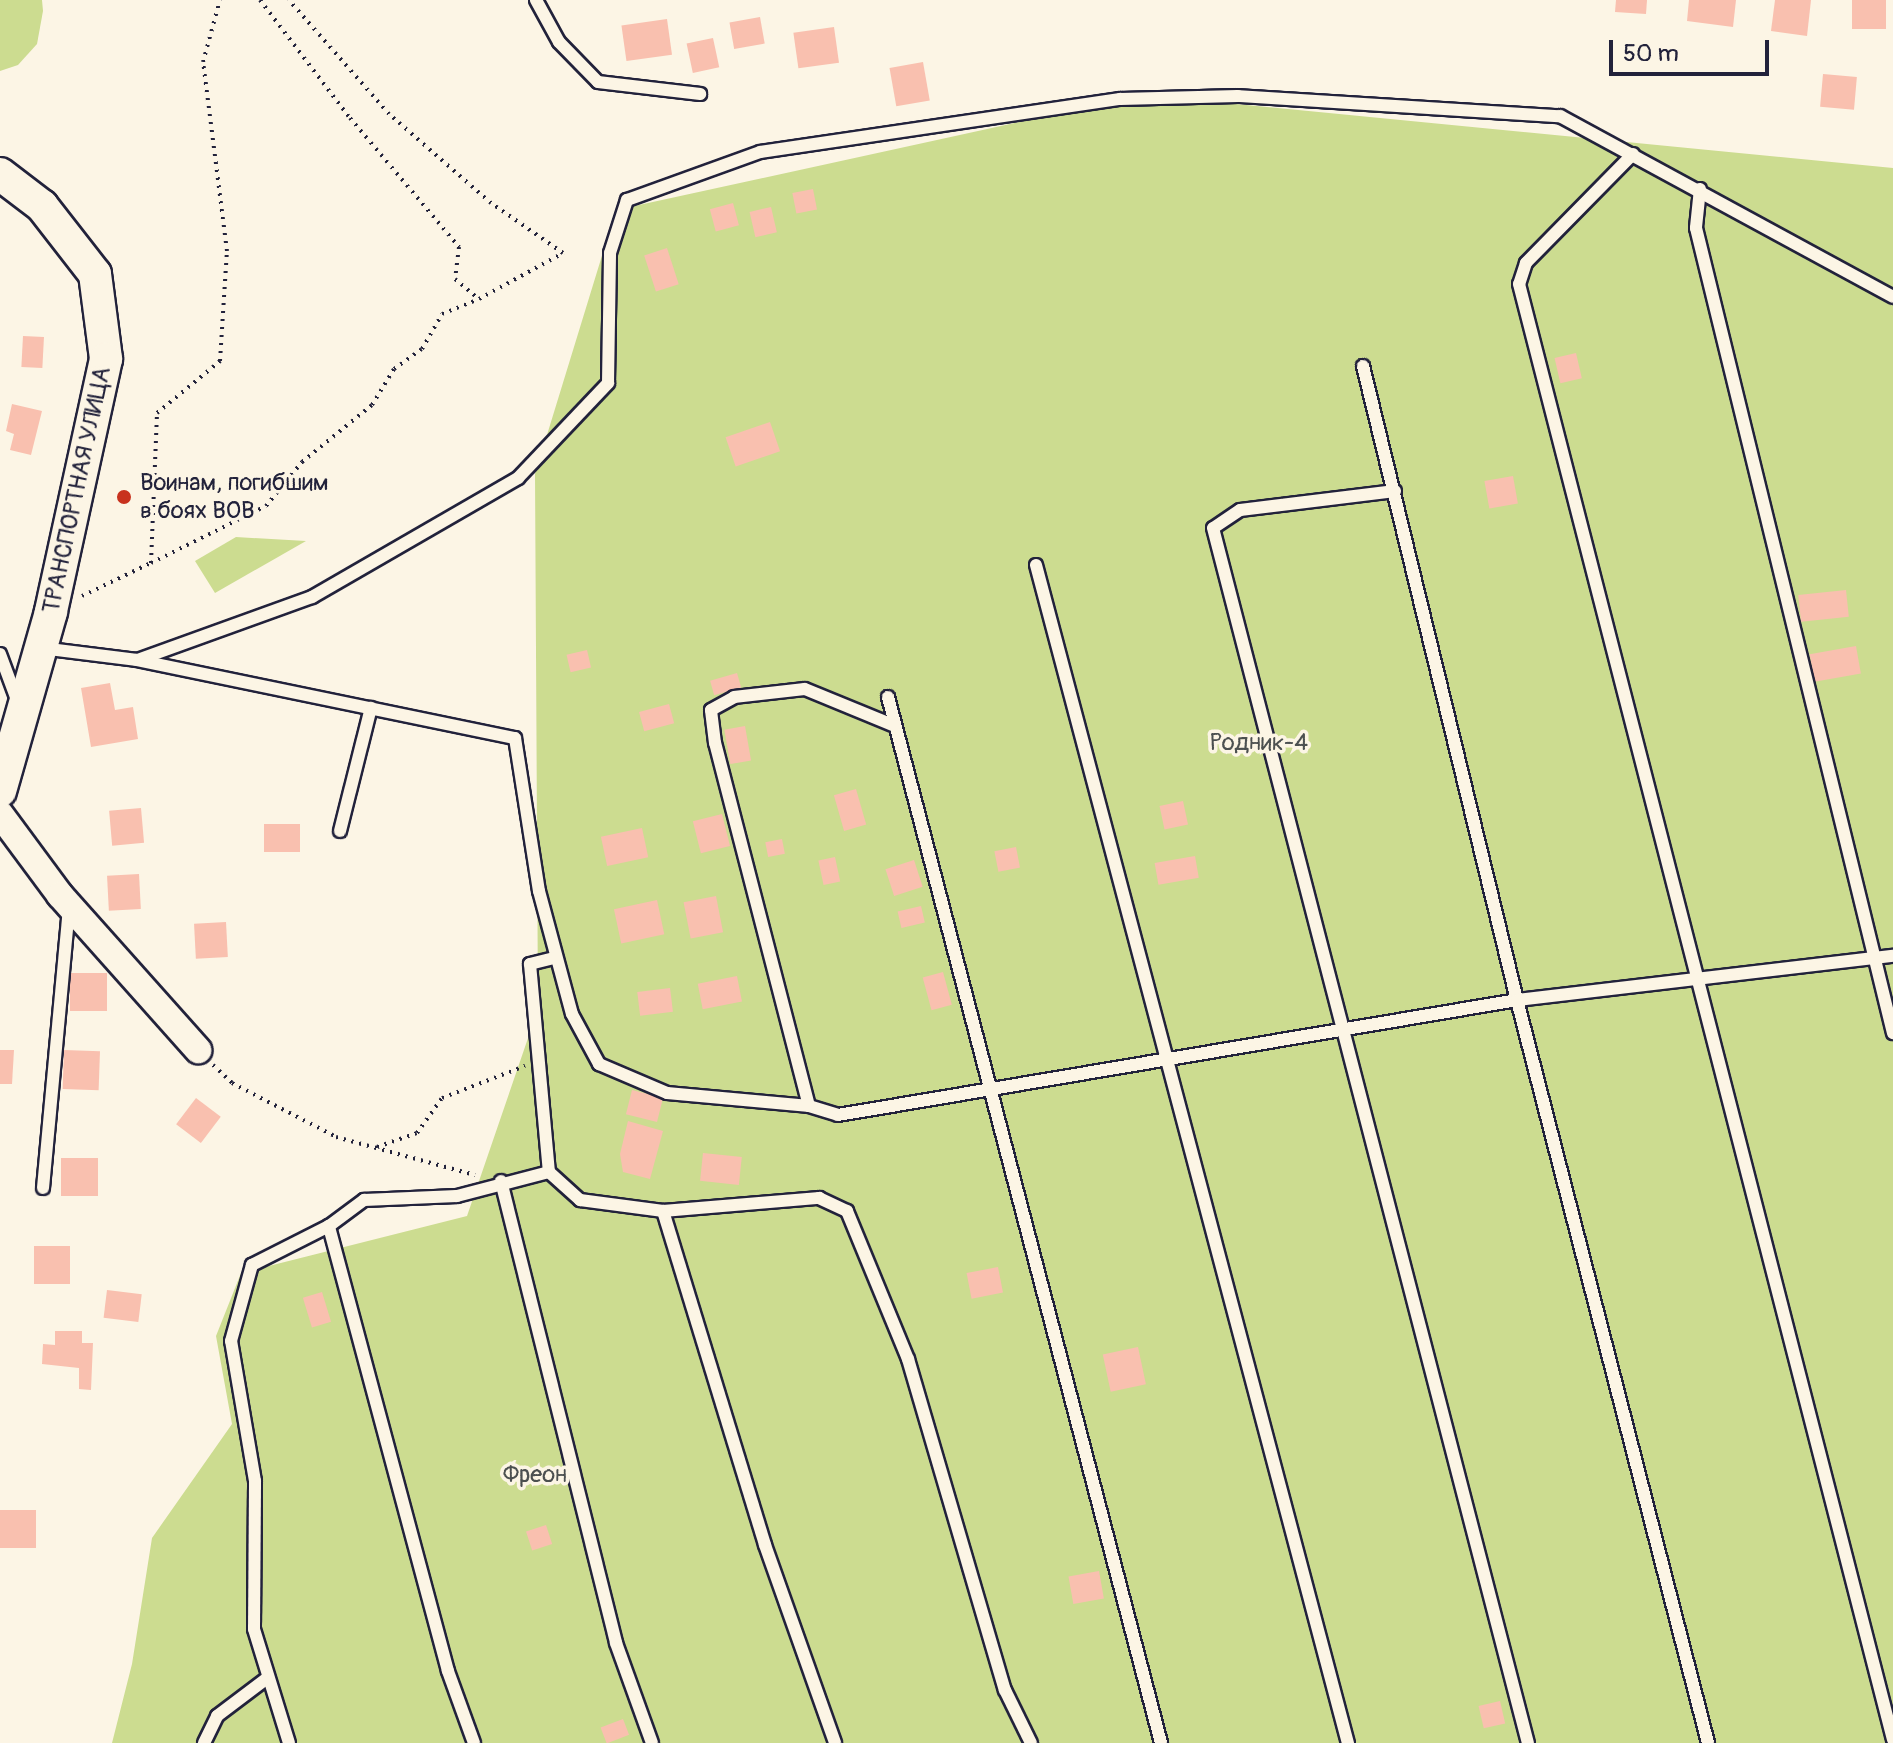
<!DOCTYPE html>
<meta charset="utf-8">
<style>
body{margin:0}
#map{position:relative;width:1893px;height:1743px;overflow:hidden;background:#fcf5e5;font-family:Pangolin,sans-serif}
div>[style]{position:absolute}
.green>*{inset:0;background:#ccdc90}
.building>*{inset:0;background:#f9c0af;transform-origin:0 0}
.path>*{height:4px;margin-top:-2px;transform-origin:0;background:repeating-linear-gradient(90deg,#22223b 0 2px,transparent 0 8px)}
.roads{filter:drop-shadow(2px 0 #22223b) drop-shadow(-2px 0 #22223b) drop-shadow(0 2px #22223b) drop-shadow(0 -2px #22223b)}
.service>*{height:12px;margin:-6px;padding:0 6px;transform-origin:6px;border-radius:6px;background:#fcf5e5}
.minor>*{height:26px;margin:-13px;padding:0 13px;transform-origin:13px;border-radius:13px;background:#fcf5e5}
.tertiary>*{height:32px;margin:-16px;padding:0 16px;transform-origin:16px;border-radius:16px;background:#fcf5e5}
.dots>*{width:22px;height:22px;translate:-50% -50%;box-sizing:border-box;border:4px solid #fcf5e5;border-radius:50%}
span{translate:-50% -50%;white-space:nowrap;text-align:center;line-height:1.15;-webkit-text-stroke:7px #fcf5e5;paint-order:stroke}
.poi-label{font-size:24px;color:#22223b}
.left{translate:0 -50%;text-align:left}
.street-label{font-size:24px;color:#22223b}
.park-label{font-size:24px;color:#4c5050}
.scale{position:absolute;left:1609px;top:40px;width:160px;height:36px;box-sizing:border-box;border:4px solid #22223b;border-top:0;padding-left:10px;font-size:24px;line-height:28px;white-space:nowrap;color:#22223b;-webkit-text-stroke:6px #fcf5e5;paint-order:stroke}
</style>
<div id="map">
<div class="green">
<i style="clip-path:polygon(0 0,42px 0,43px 11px,37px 44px,18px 65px,0 71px)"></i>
<i style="clip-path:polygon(1143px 95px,1893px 168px,1893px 1743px,112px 1743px,132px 1664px,152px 1538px,232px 1424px,216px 1336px,241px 1273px,467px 1216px,538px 1009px,535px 474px,616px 210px)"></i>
<i style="clip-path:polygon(236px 537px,306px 541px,215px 593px,195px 561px)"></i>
</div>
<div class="building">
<i style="clip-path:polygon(1616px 0,1647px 0,1646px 14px,1615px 12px)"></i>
<i style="clip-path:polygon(1689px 0,1736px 0,1733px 27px,1687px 21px)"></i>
<i style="clip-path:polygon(1775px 0,1811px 0,1807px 36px,1771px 31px)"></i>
<i style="left:1852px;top:0;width:34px;height:29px"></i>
<i style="left:760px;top:17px;width:27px;height:31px;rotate:80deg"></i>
<i style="left:667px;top:19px;width:36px;height:46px;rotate:82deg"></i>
<i style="left:834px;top:27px;width:36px;height:41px;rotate:82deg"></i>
<i style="left:713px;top:38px;width:30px;height:27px;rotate:78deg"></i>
<i style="left:923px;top:62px;width:39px;height:34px;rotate:80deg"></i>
<i style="left:1823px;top:74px;width:34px;height:33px;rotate:5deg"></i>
<i style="left:813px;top:189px;width:21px;height:21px;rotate:79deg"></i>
<i style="left:733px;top:203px;width:23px;height:24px;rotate:75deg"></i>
<i style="left:771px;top:207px;width:26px;height:22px;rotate:77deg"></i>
<i style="left:667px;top:248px;width:38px;height:24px;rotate:72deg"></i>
<i style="left:23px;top:336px;width:21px;height:31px;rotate:3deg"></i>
<i style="left:1576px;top:353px;width:26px;height:22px;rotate:77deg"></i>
<i style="clip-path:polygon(12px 404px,42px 411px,31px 455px,10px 450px,14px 434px,6px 431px)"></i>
<i style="left:770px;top:422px;width:31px;height:47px;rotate:71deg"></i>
<i style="left:1513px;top:476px;width:28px;height:29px;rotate:80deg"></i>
<i style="left:1846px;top:590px;width:27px;height:48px;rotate:84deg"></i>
<i style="left:1856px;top:646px;width:28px;height:47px;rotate:80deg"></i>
<i style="left:587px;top:650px;width:18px;height:21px;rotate:77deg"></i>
<i style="left:737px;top:673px;width:15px;height:28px;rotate:74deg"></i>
<i style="clip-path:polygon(110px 683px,115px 710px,133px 707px,138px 739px,91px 747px,81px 688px)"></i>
<i style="left:669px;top:704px;width:20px;height:31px;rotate:75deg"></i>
<i style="left:745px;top:726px;width:35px;height:21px;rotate:80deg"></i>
<i style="left:856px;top:789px;width:37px;height:23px;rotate:74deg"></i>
<i style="left:1183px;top:801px;width:24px;height:24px;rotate:78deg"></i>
<i style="left:141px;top:808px;width:35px;height:32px;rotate:85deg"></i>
<i style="left:722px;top:814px;width:33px;height:30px;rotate:76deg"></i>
<i style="left:264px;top:824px;width:36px;height:28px"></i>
<i style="left:642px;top:828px;width:30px;height:42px;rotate:78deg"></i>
<i style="left:782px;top:839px;width:15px;height:17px;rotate:79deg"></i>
<i style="left:1016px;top:847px;width:21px;height:22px;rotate:79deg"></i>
<i style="left:1195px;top:856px;width:22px;height:41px;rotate:80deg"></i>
<i style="left:835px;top:857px;width:25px;height:17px;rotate:78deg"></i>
<i style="left:914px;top:860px;width:28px;height:30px;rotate:72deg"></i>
<i style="left:139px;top:874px;width:35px;height:32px;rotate:87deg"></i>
<i style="left:716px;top:896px;width:37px;height:33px;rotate:79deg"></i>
<i style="left:657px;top:900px;width:35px;height:44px;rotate:78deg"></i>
<i style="left:921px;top:906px;width:17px;height:24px;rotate:77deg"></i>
<i style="left:226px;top:922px;width:35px;height:32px;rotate:87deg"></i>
<i style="left:943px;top:972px;width:34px;height:21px;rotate:75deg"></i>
<i style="left:70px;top:973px;width:37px;height:38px"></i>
<i style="left:737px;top:976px;width:26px;height:40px;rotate:79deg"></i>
<i style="left:670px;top:988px;width:24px;height:33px;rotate:83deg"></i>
<i style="clip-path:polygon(0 1050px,14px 1050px,12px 1084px,0 1084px)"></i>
<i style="left:64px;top:1050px;width:36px;height:39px;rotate:2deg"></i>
<i style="left:632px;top:1090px;width:32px;height:25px;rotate:14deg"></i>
<i style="left:196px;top:1098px;width:31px;height:33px;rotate:37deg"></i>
<i style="clip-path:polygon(628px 1121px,663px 1131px,650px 1179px,623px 1172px,620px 1154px)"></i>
<i style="left:703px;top:1153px;width:39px;height:28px;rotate:6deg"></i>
<i style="left:61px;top:1158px;width:37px;height:38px"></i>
<i style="left:34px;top:1246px;width:36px;height:38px"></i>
<i style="left:998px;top:1267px;width:26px;height:32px;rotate:79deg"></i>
<i style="left:107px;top:1290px;width:35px;height:28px;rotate:7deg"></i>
<i style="left:322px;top:1292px;width:31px;height:20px;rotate:73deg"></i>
<i style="clip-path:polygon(55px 1331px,82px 1331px,82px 1343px,93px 1343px,91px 1390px,79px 1389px,79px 1368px,42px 1364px,43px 1344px,55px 1345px)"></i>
<i style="left:1138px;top:1347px;width:38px;height:36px;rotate:78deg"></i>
<i style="left:0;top:1510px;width:36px;height:38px"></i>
<i style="left:546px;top:1525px;width:20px;height:21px;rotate:72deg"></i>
<i style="left:1099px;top:1571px;width:28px;height:31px;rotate:80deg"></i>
<i style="left:1500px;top:1701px;width:23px;height:22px;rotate:77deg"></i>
<i style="left:623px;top:1719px;width:17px;height:24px;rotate:69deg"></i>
</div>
<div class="path">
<i style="left:260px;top:0;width:148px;rotate:52.7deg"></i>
<i style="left:350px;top:118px;width:169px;rotate:49.8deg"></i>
<i style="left:459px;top:247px;width:32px;rotate:97deg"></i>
<i style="left:455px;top:279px;width:31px;rotate:40deg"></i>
<i style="left:479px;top:299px;width:96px;rotate:-28.7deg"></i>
<i style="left:563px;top:253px;width:88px;rotate:-145.2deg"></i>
<i style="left:491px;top:203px;width:135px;rotate:-138.9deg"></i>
<i style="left:389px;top:114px;width:152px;rotate:-131.3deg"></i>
<i style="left:151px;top:563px;width:128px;rotate:-26.4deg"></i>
<i style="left:266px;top:506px;width:57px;rotate:-50.7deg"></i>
<i style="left:302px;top:462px;width:90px;rotate:-39.2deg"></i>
<i style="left:372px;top:405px;width:42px;rotate:-58.6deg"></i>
<i style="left:394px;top:369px;width:34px;rotate:-36deg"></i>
<i style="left:422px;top:349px;width:40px;rotate:-60.3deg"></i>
<i style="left:442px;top:314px;width:40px;rotate:-22deg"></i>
<i style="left:82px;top:596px;width:76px;rotate:-25.6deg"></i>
<i style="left:151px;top:563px;width:150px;rotate:-87.7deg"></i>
<i style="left:157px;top:413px;width:82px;rotate:-39.5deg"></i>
<i style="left:220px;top:361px;width:110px;rotate:-86.4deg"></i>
<i style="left:227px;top:251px;width:191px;rotate:-97.2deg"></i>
<i style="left:203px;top:62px;width:64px;rotate:-74.7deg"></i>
<i style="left:213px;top:1065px;width:26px;rotate:43deg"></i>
<i style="left:232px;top:1083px;width:117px;rotate:27.4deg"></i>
<i style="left:336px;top:1137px;width:144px;rotate:15.3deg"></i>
<i style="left:377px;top:1147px;width:42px;rotate:-19.3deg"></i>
<i style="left:417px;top:1133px;width:43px;rotate:-54.5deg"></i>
<i style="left:442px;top:1098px;width:89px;rotate:-21.1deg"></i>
</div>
<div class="roads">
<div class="service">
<i style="left:536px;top:0;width:48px;rotate:61.3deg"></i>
<i style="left:559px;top:42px;width:56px;rotate:45.7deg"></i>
<i style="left:598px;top:82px;width:103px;rotate:6.7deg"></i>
<i style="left:1633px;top:154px;width:153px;rotate:134.5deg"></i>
<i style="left:1526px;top:263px;width:22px;rotate:108deg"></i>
<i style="left:1519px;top:284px;width:1503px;rotate:75.59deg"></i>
<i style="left:1700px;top:189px;width:39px;rotate:96deg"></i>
<i style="left:1696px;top:228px;width:829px;rotate:76.25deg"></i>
<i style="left:1363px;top:366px;width:652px;rotate:76.35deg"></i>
<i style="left:1517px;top:1000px;width:767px;rotate:75.58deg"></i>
<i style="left:1395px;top:491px;width:156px;rotate:173deg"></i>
<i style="left:1240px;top:510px;width:32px;rotate:146deg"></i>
<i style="left:1213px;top:528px;width:1255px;rotate:75.47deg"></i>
<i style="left:1036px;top:565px;width:1219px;rotate:75.17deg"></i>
<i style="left:41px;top:648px;width:97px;rotate:7.1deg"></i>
<i style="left:137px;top:660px;width:386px;rotate:11.7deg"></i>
<i style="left:515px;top:738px;width:155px;rotate:81.1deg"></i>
<i style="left:539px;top:891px;width:127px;rotate:75deg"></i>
<i style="left:572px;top:1014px;width:57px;rotate:61.6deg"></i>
<i style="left:599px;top:1064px;width:74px;rotate:23.1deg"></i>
<i style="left:667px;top:1093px;width:143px;rotate:5.2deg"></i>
<i style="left:809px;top:1106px;width:30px;rotate:17deg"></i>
<i style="left:838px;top:1115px;width:689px;rotate:-9.61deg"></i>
<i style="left:1517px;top:1000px;width:379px;rotate:-6.7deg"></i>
<i style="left:0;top:654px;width:49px;rotate:69.7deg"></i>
<i style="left:140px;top:659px;width:183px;rotate:-19.8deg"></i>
<i style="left:312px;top:597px;width:238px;rotate:-30deg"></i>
<i style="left:518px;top:478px;width:131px;rotate:-46.5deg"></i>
<i style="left:608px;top:383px;width:130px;rotate:-89.1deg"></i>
<i style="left:610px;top:253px;width:56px;rotate:-72.2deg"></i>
<i style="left:627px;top:200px;width:141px;rotate:-19.8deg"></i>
<i style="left:760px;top:152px;width:364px;rotate:-8.4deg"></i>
<i style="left:1120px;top:99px;width:118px;rotate:-1.5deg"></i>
<i style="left:1238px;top:96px;width:323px;rotate:3.6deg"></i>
<i style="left:1560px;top:116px;width:379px;rotate:28.5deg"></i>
<i style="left:888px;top:697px;width:1081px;rotate:75.37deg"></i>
<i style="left:340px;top:831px;width:127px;rotate:-75.9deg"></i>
<i style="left:554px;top:958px;width:25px;rotate:166deg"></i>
<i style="left:530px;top:964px;width:209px;rotate:84.8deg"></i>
<i style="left:549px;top:1172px;width:42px;rotate:42.1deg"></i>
<i style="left:580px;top:1200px;width:84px;rotate:7.5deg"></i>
<i style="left:663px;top:1211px;width:157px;rotate:-4.8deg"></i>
<i style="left:819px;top:1198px;width:31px;rotate:25deg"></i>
<i style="left:847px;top:1211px;width:160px;rotate:67.6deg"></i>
<i style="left:908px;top:1359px;width:345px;rotate:73.7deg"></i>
<i style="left:1005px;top:1690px;width:59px;rotate:63.9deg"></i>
<i style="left:809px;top:1106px;width:375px;rotate:-104.5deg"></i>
<i style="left:715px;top:743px;width:33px;rotate:-97deg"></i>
<i style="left:711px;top:710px;width:26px;rotate:-29deg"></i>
<i style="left:734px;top:697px;width:71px;rotate:-6.4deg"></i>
<i style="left:805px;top:689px;width:97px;rotate:22.3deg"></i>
<i style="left:501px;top:1181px;width:476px;rotate:76deg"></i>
<i style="left:616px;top:1643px;width:106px;rotate:70.2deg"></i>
<i style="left:43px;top:1188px;width:279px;rotate:-84.7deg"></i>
<i style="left:663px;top:1211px;width:349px;rotate:73deg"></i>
<i style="left:765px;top:1545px;width:210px;rotate:70.5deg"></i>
<i style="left:204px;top:1743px;width:30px;rotate:-64deg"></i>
<i style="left:217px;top:1716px;width:61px;rotate:-37.1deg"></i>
<i style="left:289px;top:1743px;width:119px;rotate:-107.1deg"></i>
<i style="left:254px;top:1629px;width:148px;rotate:-89.6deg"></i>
<i style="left:255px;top:1481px;width:142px;rotate:-99.7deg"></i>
<i style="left:231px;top:1341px;width:79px;rotate:-74.6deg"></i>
<i style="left:252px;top:1265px;width:86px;rotate:-26.9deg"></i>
<i style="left:474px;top:1743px;width:77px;rotate:-109.9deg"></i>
<i style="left:448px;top:1671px;width:461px;rotate:-105deg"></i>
<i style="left:329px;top:1226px;width:44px;rotate:-36.6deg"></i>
<i style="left:364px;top:1200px;width:93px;rotate:-2.5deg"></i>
<i style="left:457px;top:1196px;width:95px;rotate:-14.6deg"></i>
</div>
<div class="minor">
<i style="left:0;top:814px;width:101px;rotate:53.5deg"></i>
<i style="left:60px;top:895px;width:208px;rotate:48.3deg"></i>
</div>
<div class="tertiary">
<i style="left:0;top:174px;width:53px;rotate:37.3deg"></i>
<i style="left:42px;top:206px;width:86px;rotate:52.1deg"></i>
<i style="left:95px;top:274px;width:86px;rotate:82.6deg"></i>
<i style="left:106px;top:359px;width:259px;rotate:102.3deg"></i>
<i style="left:51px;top:612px;width:186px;rotate:105.9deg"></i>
</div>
</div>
<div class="dots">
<i style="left:124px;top:497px;background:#c8321e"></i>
</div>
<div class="poi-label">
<span class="left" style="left:140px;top:497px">Воинам, погибшим<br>в боях ВОВ</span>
</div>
<div class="street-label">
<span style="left:77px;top:490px;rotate:-78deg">ТРАНСПОРТНАЯ УЛИЦА</span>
</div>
<div class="park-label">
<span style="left:1259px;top:743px">Родник-4</span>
<span style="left:535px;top:1475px">Фреон</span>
</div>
<div class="scale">50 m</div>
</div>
